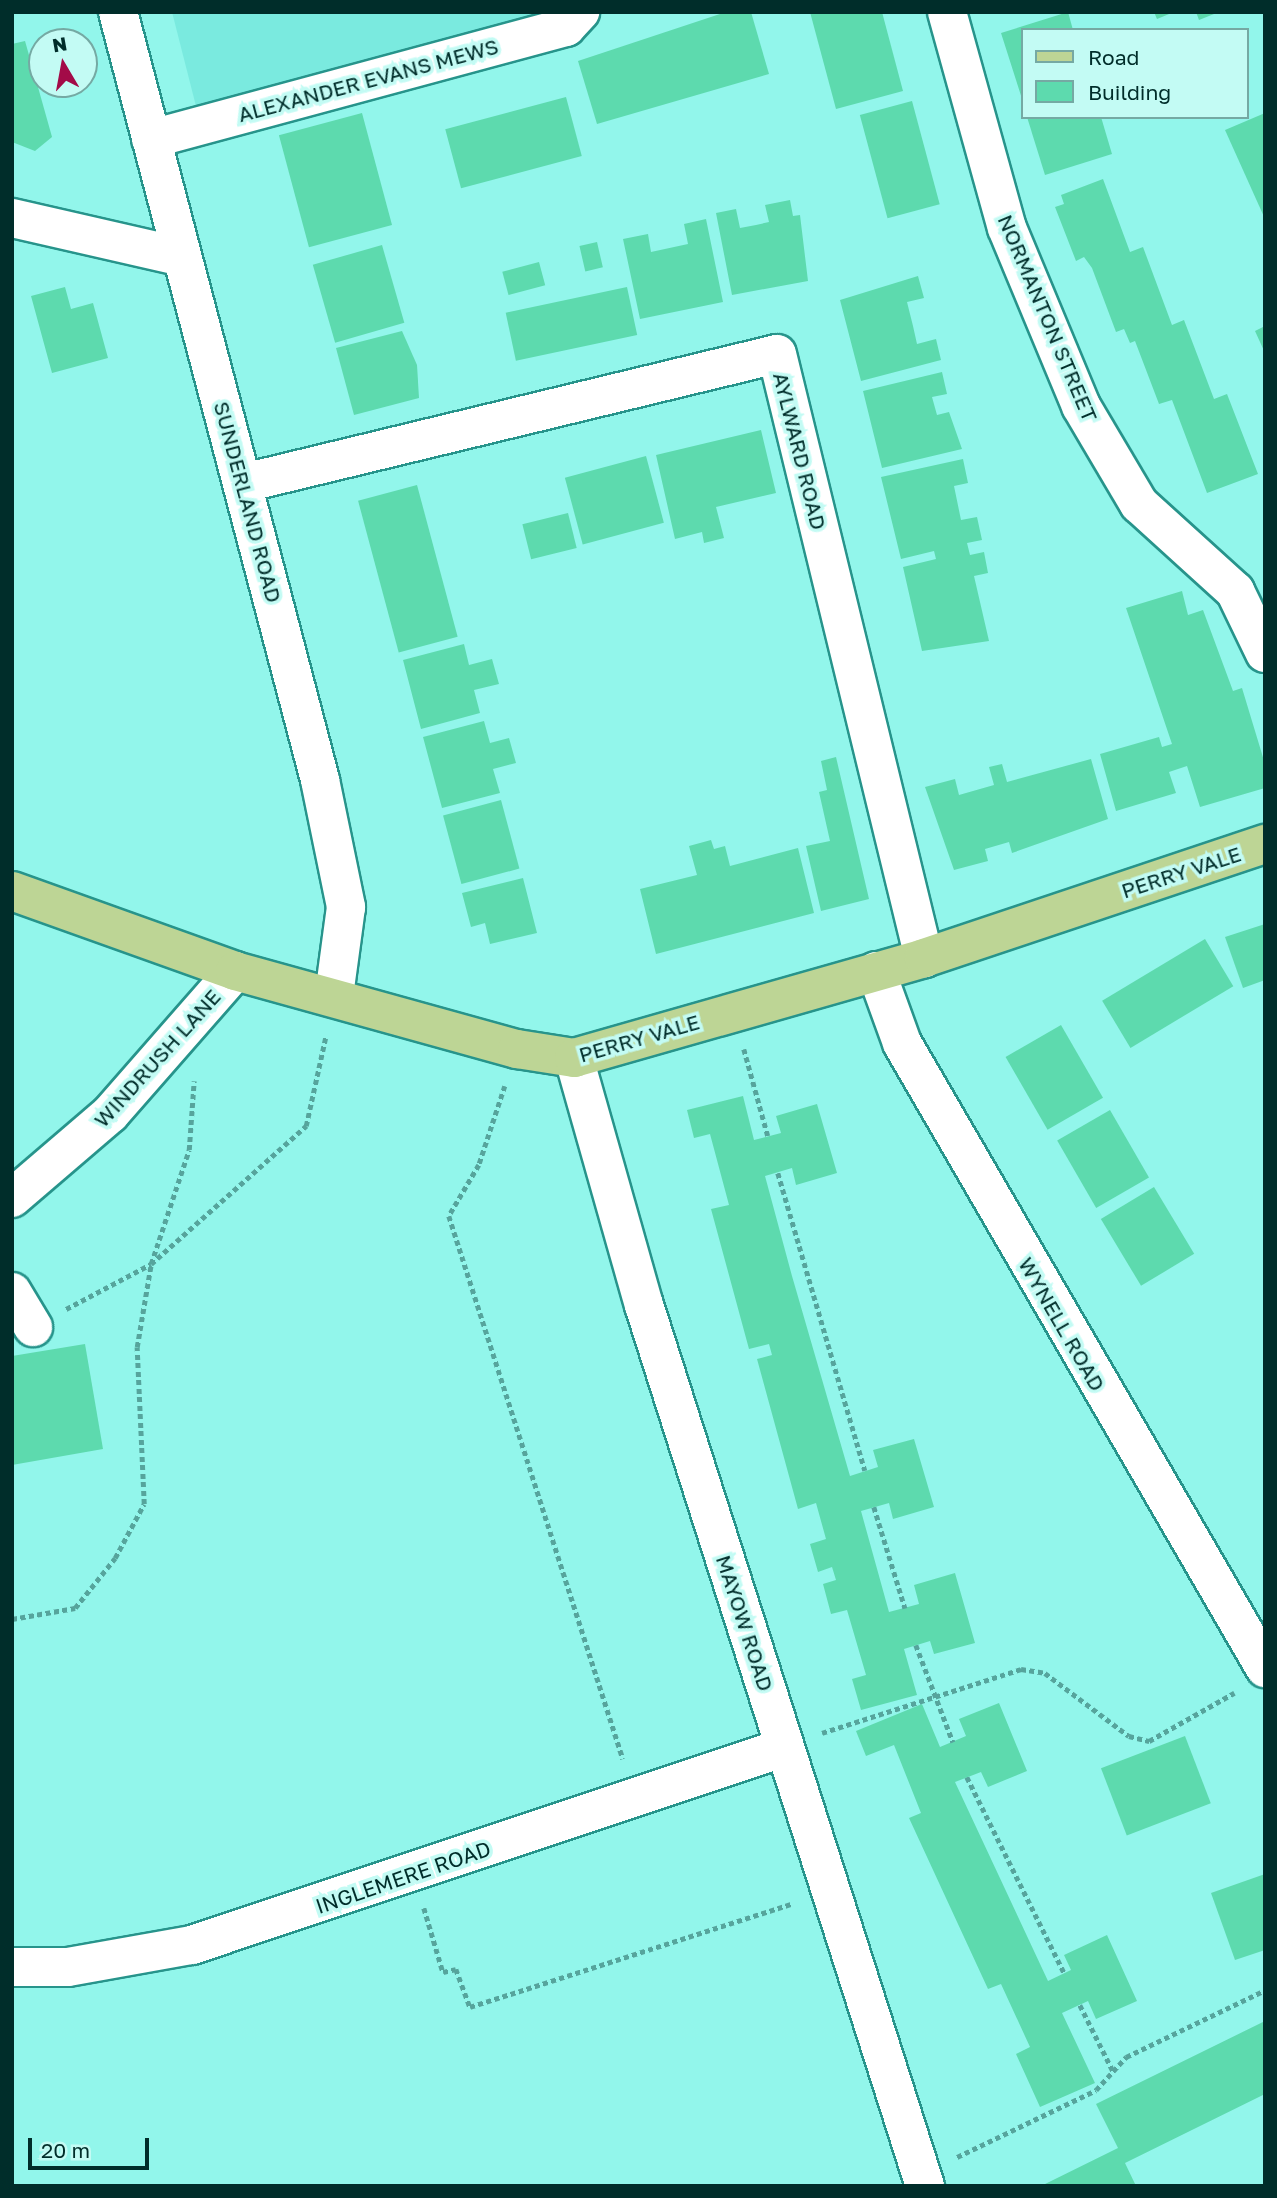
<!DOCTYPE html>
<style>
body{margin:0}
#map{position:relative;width:1277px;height:2198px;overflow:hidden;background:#92f6eb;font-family:"Golos Text",sans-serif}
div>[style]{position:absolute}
.built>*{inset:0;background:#7aeadf}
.building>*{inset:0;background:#5ddaae;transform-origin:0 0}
.path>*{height:4.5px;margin-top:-2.25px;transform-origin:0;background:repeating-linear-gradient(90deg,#56a49c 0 5px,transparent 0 8.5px)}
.roads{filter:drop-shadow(2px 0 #27948b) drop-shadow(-2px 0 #27948b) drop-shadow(0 2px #27948b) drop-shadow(0 -2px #27948b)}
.minor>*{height:38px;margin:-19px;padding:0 19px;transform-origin:19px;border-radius:19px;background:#fff}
.major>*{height:38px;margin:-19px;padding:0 19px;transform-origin:19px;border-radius:19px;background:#bdd595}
span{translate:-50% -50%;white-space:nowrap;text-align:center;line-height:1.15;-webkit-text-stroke:7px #c3fbf4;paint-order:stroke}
.street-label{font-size:21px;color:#002d2a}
.frame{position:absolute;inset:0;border:14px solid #002d2a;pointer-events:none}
.legend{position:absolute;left:1021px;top:28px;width:228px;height:91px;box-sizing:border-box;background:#c3fbf4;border:2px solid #75a9a3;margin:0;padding:9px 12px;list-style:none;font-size:21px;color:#002d2a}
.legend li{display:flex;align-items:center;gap:14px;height:35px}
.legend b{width:35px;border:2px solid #75a9a3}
.north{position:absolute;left:28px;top:28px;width:70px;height:70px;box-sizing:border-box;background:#c3fbf4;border:2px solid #75a9a3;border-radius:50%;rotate:350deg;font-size:19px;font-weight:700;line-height:28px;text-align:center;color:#002d2a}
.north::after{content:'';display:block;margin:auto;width:24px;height:32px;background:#a30b48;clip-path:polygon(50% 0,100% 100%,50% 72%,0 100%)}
.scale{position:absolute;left:28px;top:2138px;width:121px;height:32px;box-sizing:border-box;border:4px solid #002d2a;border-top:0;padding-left:9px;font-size:21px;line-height:24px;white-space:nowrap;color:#002d2a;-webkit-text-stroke:5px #c3fbf4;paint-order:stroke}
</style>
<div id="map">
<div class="built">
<i style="clip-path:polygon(172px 12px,558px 12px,198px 114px)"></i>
</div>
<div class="building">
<i style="clip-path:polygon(726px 12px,751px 12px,769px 74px,597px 124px,578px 61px)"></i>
<i style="clip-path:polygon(810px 12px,882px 12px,903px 91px,836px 109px)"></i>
<i style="clip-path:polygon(1068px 12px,1073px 30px,1023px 30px,1023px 102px,1001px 33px)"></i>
<i style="clip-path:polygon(1154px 12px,1174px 12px,1157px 19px)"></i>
<i style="clip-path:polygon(1196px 12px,1219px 12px,1199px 20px)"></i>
<i style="clip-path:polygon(25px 41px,52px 137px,35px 151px,12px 142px,12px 44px)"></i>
<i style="left:566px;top:97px;width:61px;height:125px;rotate:75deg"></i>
<i style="left:912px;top:101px;width:107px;height:54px;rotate:75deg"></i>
<i style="left:362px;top:113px;width:116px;height:86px;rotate:75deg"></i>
<i style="clip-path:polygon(1265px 113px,1265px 219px,1225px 130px)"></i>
<i style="clip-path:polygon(1027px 117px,1101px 117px,1112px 154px,1045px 175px)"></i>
<i style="clip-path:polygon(1103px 179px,1130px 252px,1143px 247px,1172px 325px,1184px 320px,1214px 399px,1227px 394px,1258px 474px,1207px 493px,1172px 400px,1159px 404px,1135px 341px,1130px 343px,1124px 329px,1116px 332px,1092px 268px,1084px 257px,1076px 261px,1055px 207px,1064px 204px,1061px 195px)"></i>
<i style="clip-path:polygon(790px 200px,793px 216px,800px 215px,808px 281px,732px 295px,716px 213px,736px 209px,740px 228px,756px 225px,769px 222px,765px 205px)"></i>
<i style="clip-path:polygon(706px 219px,723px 302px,640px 319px,623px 239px,648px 234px,651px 252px,688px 244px,684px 224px)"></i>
<i style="left:597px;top:242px;width:26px;height:18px;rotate:77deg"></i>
<i style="left:382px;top:245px;width:81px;height:72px;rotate:74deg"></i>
<i style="left:539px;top:262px;width:24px;height:38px;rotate:75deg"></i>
<i style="clip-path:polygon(918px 276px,924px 298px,907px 302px,913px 326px,917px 344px,936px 339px,941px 360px,861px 381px,840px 300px)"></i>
<i style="clip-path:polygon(65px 287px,71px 309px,93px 303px,108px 358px,52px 373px,31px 296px)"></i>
<i style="left:627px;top:287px;width:49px;height:124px;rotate:78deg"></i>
<i style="clip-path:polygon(1265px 326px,1265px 353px,1255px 331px)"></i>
<i style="clip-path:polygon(402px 331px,417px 365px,419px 398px,354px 415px,336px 348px)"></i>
<i style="clip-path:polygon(942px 372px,947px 394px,932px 397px,937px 415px,949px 412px,962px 449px,882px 468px,863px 391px)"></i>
<i style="clip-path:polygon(761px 430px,776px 493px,716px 507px,724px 538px,704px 543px,702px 532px,675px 539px,656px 455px)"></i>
<i style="left:646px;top:456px;width:69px;height:84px;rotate:75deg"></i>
<i style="clip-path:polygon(963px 459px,968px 483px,954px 486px,961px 520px,977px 517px,982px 540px,967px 543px,970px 555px,984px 552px,988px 573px,974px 576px,989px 641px,922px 651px,903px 567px,936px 559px,934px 551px,901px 559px,881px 477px)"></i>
<i style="left:417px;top:485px;width:157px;height:61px;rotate:75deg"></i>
<i style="left:568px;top:513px;width:36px;height:47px;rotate:76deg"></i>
<i style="clip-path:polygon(1182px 591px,1188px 615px,1203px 610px,1233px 691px,1242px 688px,1265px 764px,1265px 788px,1200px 807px,1187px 766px,1169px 772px,1176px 793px,1116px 811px,1100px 754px,1159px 737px,1162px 747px,1172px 744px,1126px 608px)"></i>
<i style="clip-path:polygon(464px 644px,469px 665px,492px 659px,499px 684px,474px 690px,480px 713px,421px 729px,403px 660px)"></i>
<i style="clip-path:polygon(484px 721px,490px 743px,509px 738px,516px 763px,493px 769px,500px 793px,442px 808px,423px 737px)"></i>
<i style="clip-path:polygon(836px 757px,869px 899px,821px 911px,806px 846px,830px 841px,819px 792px,827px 790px,821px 761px)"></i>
<i style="clip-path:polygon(1091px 759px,1108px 819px,1012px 853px,1009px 842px,985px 849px,988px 861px,954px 870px,925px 787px,955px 779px,959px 795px,994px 785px,989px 767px,1002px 764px,1007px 782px)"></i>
<i style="left:501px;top:800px;width:71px;height:60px;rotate:75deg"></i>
<i style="clip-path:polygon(711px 840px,714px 849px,725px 846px,730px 866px,798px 848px,814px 913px,656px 954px,640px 889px,697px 875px,689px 846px)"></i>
<i style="clip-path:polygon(523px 878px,537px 933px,490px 944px,485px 923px,471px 927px,462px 893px)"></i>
<i style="clip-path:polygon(1265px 924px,1265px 980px,1243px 988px,1225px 937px)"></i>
<i style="left:1205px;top:939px;width:55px;height:120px;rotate:59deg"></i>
<i style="left:1061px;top:1025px;width:84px;height:64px;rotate:60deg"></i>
<i style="clip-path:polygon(743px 1096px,754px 1140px,781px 1133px,776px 1116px,817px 1104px,837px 1173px,796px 1185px,792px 1168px,765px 1176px,792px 1276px,850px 1476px,878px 1467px,873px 1450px,914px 1439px,934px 1507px,893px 1519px,889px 1503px,861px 1511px,889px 1612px,919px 1604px,914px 1585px,955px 1573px,975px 1643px,934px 1654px,930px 1641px,904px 1649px,917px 1695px,861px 1710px,852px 1679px,866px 1675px,847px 1610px,831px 1614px,823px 1584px,836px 1580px,832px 1567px,818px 1572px,810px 1544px,826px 1539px,816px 1503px,798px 1509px,757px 1359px,772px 1355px,769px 1344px,749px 1349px,711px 1209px,729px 1205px,710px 1134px,694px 1138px,687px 1110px)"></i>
<i style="left:1110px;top:1110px;width:78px;height:61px;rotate:60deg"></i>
<i style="left:1154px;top:1187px;width:78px;height:62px;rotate:59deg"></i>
<i style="clip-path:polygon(85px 1344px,103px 1449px,12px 1465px,12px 1356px)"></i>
<i style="clip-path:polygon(999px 1703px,1027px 1771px,988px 1787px,981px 1772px,955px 1782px,1048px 1981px,1071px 1970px,1064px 1955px,1107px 1935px,1137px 2001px,1096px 2019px,1088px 2001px,1062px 2013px,1095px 2083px,1040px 2107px,1016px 2054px,1030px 2047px,1001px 1984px,988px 1989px,909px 1818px,921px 1813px,894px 1745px,866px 1756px,856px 1731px,922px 1704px,940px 1747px,966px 1736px,959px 1719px)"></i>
<i style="left:1185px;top:1736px;width:72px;height:90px;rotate:69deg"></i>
<i style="clip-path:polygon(1265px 1874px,1265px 1950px,1235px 1960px,1211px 1893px)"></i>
<i style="clip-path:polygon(1265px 2021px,1265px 2094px,1125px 2163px,1136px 2186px,1041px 2186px,1118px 2148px,1096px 2104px)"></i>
</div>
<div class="path">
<i style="left:744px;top:1049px;width:90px;rotate:74.6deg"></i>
<i style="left:505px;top:1086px;width:83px;rotate:108.2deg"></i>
<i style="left:479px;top:1165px;width:59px;rotate:120.5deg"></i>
<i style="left:449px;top:1216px;width:570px;rotate:72.23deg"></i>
<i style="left:778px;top:1173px;width:310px;rotate:73.7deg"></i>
<i style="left:66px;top:1309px;width:96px;rotate:-27.9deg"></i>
<i style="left:151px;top:1264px;width:120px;rotate:-71.6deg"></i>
<i style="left:189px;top:1150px;width:69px;rotate:-85.9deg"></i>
<i style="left:874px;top:1507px;width:106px;rotate:72.9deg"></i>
<i style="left:12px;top:1619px;width:64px;rotate:-9.9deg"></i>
<i style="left:75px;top:1608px;width:64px;rotate:-51.3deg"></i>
<i style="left:115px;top:1558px;width:61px;rotate:-61.8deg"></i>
<i style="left:144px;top:1504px;width:157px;rotate:-92.6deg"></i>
<i style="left:137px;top:1347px;width:84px;rotate:-80.4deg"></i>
<i style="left:151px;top:1264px;width:208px;rotate:-41.7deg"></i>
<i style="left:306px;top:1126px;width:93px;rotate:-77.6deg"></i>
<i style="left:916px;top:1645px;width:104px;rotate:69.1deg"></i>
<i style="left:822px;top:1733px;width:209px;rotate:-17.8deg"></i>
<i style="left:1021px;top:1669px;width:24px;rotate:9deg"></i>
<i style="left:1045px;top:1673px;width:105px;rotate:36.9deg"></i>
<i style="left:1129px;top:1736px;width:21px;rotate:14deg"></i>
<i style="left:1149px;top:1741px;width:98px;rotate:-29.5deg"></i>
<i style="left:967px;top:1777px;width:220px;rotate:63.6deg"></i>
<i style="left:424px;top:1908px;width:67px;rotate:73.5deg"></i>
<i style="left:443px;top:1972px;width:13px;rotate:-13deg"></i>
<i style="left:456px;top:1969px;width:40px;rotate:69.8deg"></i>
<i style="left:470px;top:2007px;width:339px;rotate:-17.8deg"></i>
<i style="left:1080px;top:2005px;width:74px;rotate:63.4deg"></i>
<i style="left:957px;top:2157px;width:154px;rotate:-25.7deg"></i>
<i style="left:1096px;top:2090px;width:45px;rotate:-47.7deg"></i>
<i style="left:1126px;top:2057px;width:154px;rotate:-25.7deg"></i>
</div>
<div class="roads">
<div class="minor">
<i style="left:118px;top:12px;width:794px;rotate:75.26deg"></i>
<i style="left:320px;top:780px;width:130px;rotate:78.4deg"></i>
<i style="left:346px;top:907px;width:90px;rotate:97.7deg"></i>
<i style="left:947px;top:12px;width:224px;rotate:74.5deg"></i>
<i style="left:1007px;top:228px;width:193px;rotate:67.4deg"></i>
<i style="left:1081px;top:406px;width:114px;rotate:59.4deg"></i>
<i style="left:1139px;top:504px;width:130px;rotate:42.2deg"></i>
<i style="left:1235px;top:591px;width:69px;rotate:64.2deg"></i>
<i style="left:151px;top:139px;width:430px;rotate:-15.1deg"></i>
<i style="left:566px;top:27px;width:21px;rotate:-47deg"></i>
<i style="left:12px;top:218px;width:174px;rotate:12.9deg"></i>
<i style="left:244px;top:483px;width:548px;rotate:-13.61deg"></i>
<i style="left:777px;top:354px;width:622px;rotate:76.32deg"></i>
<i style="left:876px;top:971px;width:77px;rotate:70.1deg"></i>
<i style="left:902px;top:1043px;width:723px;rotate:59.85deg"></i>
<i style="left:574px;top:1058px;width:257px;rotate:74.2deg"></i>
<i style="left:644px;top:1305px;width:925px;rotate:72.31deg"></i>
<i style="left:12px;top:1198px;width:129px;rotate:-40.6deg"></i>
<i style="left:110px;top:1114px;width:190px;rotate:-48.8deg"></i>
<i style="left:12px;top:1292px;width:41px;rotate:59deg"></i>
<i style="left:12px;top:1967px;width:56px"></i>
<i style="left:68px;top:1967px;width:126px;rotate:-10.1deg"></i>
<i style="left:192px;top:1945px;width:625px;rotate:-18.46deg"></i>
</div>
<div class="major">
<i style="left:12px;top:891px;width:237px;rotate:19.7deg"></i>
<i style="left:235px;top:971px;width:293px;rotate:15.5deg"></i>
<i style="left:517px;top:1049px;width:58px;rotate:9deg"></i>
<i style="left:574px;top:1058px;width:364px;rotate:-15.9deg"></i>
<i style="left:924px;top:958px;width:360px;rotate:-18.5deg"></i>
</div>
</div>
<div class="street-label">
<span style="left:368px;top:80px;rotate:-15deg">ALEXANDER EVANS MEWS</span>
<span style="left:1048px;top:318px;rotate:67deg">NORMANTON STREET</span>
<span style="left:800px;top:451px;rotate:76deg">AYLWARD ROAD</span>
<span style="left:248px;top:502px;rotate:75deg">SUNDERLAND ROAD</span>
<span style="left:1181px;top:872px;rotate:-18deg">PERRY VALE</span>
<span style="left:639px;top:1038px;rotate:-16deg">PERRY VALE</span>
<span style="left:157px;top:1058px;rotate:-48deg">WINDRUSH LANE</span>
<span style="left:1062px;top:1324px;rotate:60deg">WYNELL ROAD</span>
<span style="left:745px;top:1623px;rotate:72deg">MAYOW ROAD</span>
<span style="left:403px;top:1877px;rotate:-19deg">INGLEMERE ROAD</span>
</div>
<div class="frame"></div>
<ul class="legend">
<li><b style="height:9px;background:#bdd595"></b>Road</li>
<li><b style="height:19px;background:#5ddaae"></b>Building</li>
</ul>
<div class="north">N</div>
<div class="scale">20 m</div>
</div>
